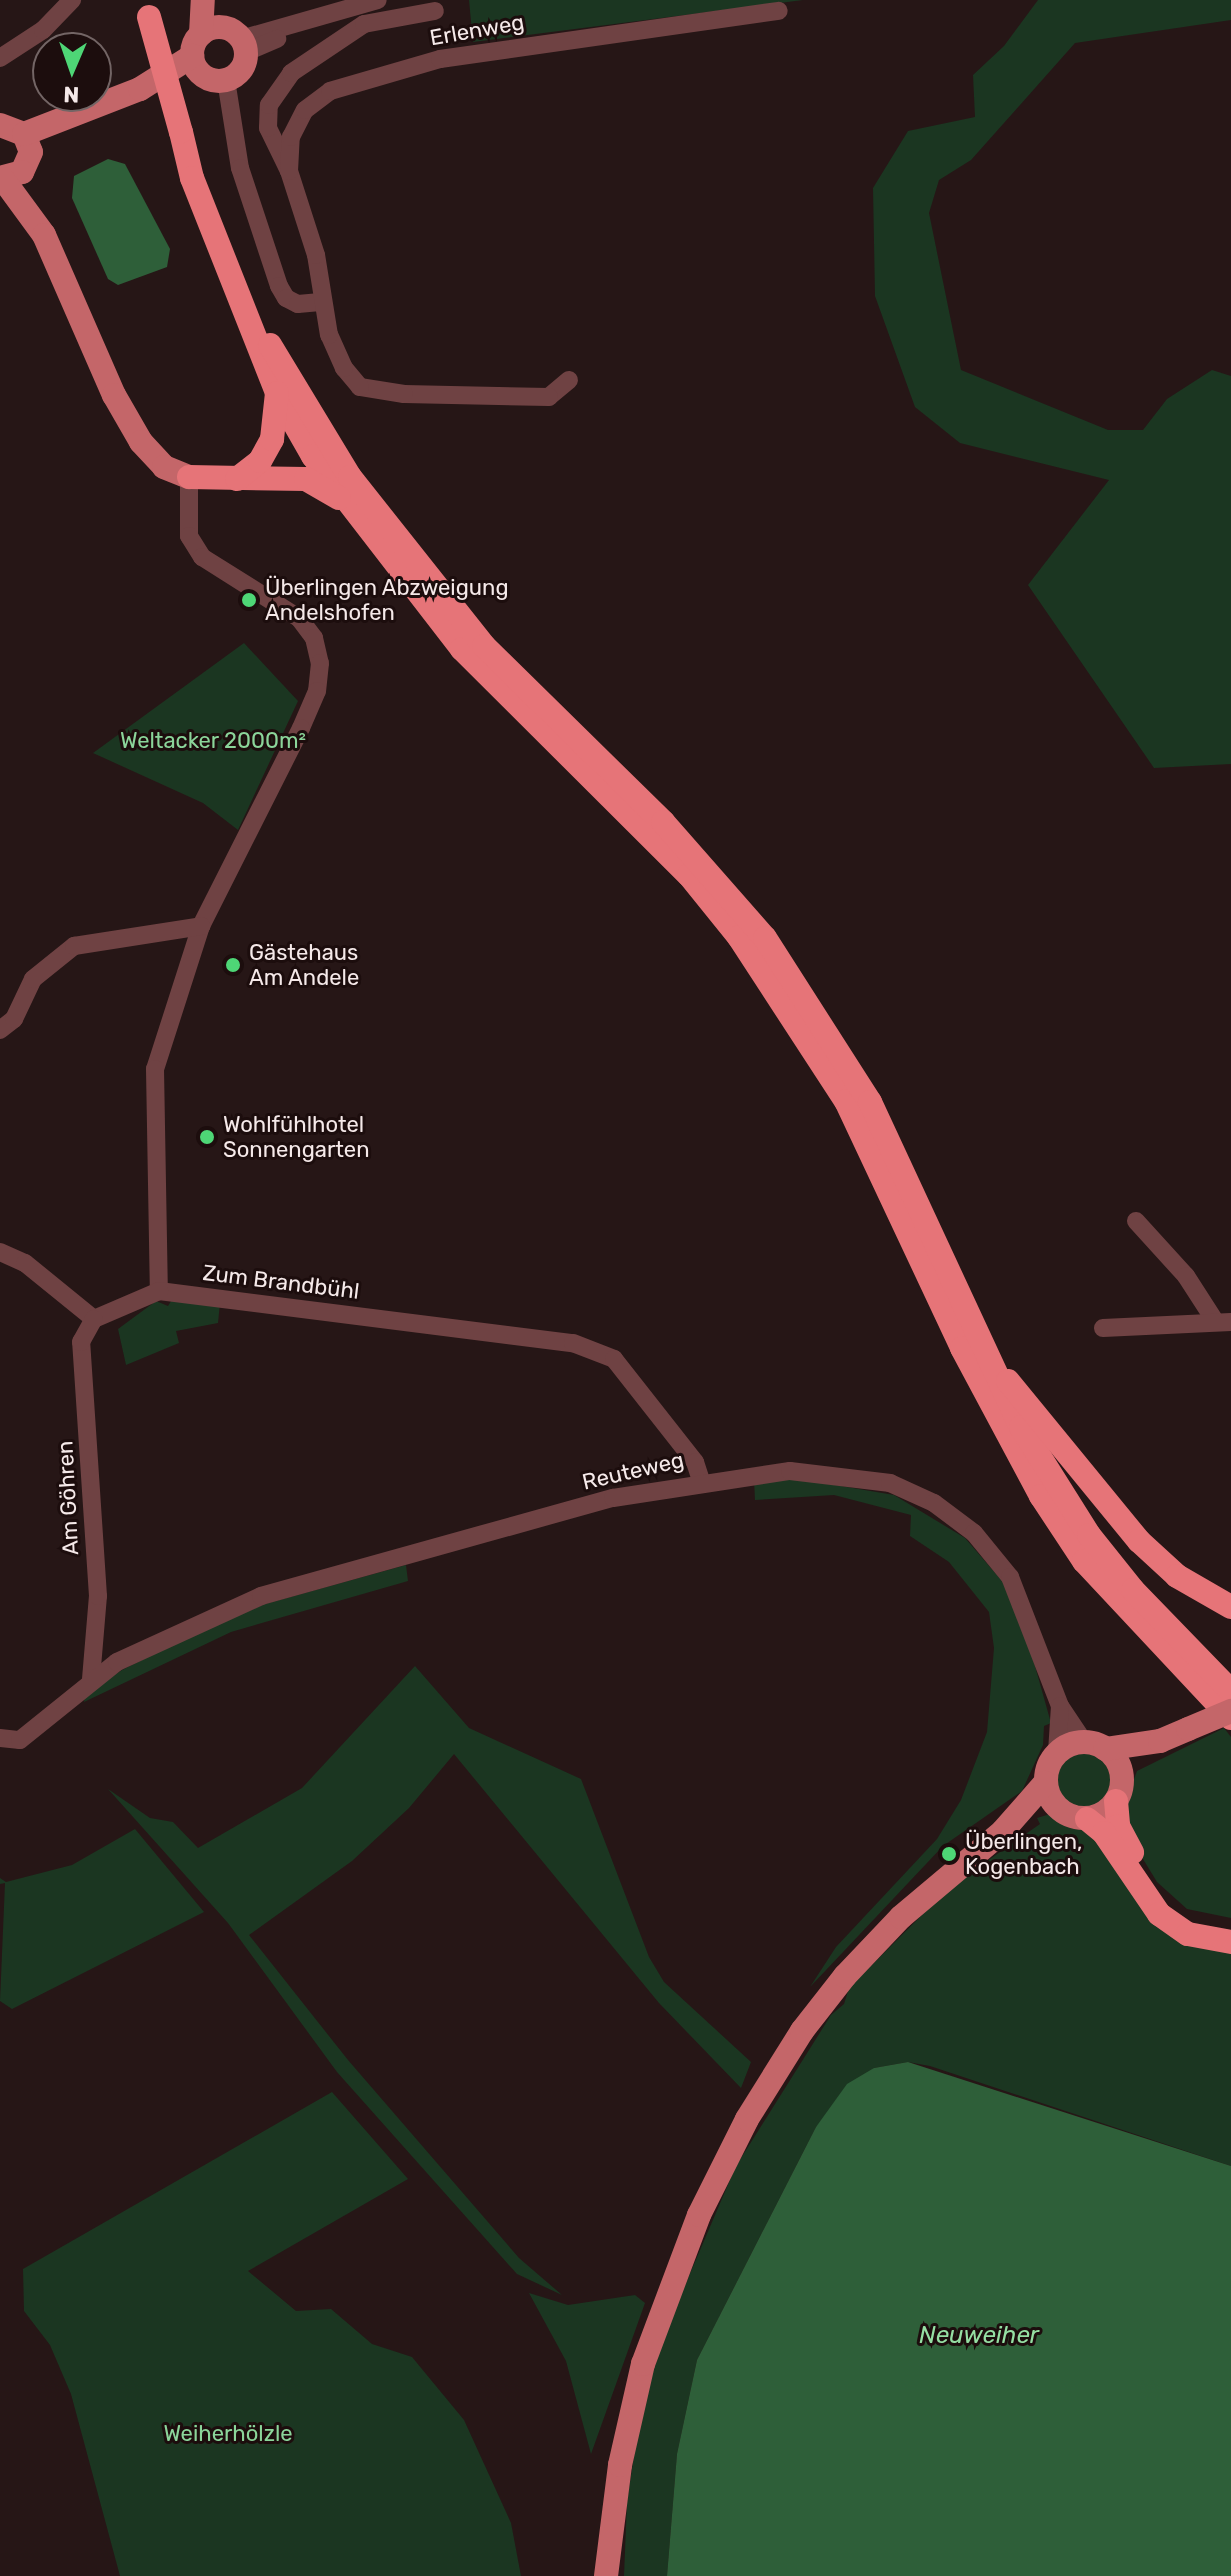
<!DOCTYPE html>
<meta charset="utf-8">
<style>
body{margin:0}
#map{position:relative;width:1231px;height:2576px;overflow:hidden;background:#261616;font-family:Rubik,sans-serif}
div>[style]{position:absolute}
.green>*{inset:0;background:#1b3621}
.water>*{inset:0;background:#2e5f39}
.minor>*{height:18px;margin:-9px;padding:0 9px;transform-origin:9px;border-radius:9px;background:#6f4243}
.major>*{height:24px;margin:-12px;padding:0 12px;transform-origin:12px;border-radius:12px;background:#c46669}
.major>.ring{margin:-12px;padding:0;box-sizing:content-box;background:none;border:24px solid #c46669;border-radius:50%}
.highway>*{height:24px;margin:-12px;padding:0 12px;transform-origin:12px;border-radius:12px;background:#e67478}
.major-bridge>*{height:24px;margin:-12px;padding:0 12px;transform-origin:12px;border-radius:12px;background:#c46669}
.highway-bridge>*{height:24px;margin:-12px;padding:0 12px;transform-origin:12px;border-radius:12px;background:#e67478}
.dots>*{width:22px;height:22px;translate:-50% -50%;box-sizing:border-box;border:4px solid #1c0d0d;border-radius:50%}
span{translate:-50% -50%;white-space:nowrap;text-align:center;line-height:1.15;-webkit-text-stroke:6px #1c0d0d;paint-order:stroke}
.street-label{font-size:22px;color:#f5e9e9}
.poi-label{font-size:22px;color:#f5e9e9}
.left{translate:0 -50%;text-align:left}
.park-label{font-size:22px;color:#8bd59a}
.water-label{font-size:24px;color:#95dfa3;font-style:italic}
.north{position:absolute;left:32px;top:32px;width:80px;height:80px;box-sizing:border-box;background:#1c0d0d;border:2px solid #736565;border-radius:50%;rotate:182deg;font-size:22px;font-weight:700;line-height:32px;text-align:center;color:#f5e9e9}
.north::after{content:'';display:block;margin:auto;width:28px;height:36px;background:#4ed676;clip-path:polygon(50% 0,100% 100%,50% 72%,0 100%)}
</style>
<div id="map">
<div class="green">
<i style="clip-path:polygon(469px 0,803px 0,473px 42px)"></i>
<i style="clip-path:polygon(1038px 0,1231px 0,1231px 20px,1075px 43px,971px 160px,939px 180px,929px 213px,961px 370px,1108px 430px,1143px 430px,1167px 399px,1212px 370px,1231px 376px,1231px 764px,1154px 768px,1028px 585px,1109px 480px,960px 443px,915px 407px,875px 296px,873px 188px,908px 131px,975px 117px,973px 75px,1004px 46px)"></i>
<i style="clip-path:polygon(244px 643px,298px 701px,238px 830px,203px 803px,93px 753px)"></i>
<i style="clip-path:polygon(173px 1298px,220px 1303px,218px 1323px,176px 1331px,179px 1343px,126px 1365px,118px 1329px,156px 1301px,168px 1306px)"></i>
<i style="clip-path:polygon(800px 1479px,894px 1495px,965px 1538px,1003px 1582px,1028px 1641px,1051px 1723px,1044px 1726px,1043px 1745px,1022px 1791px,943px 1846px,810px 1987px,836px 1947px,937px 1839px,961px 1800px,987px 1732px,994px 1648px,989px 1612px,949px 1562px,910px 1536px,911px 1515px,834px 1495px,755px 1500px,754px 1480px)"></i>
<i style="clip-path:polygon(406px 1565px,408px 1581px,231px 1632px,84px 1702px,85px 1695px,122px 1670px,192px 1635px,265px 1604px)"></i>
<i style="clip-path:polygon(415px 1666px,469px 1728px,581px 1779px,649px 1957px,664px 1982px,751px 2062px,741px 2088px,659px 2003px,454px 1754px,409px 1808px,352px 1861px,249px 1935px,348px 2060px,519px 2258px,562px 2295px,517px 2274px,337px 2072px,228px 1923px,108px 1789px,150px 1818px,173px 1822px,198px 1848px,302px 1788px)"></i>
<i style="clip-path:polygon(1224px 1728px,1231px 1737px,1231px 1918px,1187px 1909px,1157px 1882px,1132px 1841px,1124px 1806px,1137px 1771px)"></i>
<i style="clip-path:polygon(1084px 1742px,1095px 1744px,1118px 1763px,1120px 1794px,1098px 1816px,1146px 1900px,1231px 1942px,1231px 2166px,930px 2066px,908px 2062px,874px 2068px,816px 2127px,697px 2360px,677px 2454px,667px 2576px,624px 2576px,627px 2502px,641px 2410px,668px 2325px,736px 2166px,831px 2015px,844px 2004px,849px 1988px,950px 1887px,1040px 1824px,1037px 1818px,1060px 1811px,1047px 1791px,1048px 1766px,1065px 1747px)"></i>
<i style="clip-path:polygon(135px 1829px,204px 1912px,12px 2009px,0 2001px,5px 1883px,0 1884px,0 1878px,6px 1882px,72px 1865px)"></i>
<i style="clip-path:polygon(332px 2092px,408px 2179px,248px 2271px,296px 2311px,331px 2309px,372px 2344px,412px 2357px,464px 2420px,511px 2523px,521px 2576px,120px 2576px,71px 2394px,50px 2345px,24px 2311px,23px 2269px)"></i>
<i style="clip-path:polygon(529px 2293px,568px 2305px,635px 2295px,645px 2303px,591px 2454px,566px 2361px)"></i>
</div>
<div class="water">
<i style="clip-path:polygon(108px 159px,125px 164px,170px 249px,167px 267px,118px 285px,108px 279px,72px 198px,74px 176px)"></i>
<i style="clip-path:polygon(908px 2062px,1231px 2166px,1231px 2576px,667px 2576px,677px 2454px,697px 2360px,816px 2127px,847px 2084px,874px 2068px)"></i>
</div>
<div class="minor">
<i style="left:241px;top:39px;width:142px;rotate:-15.9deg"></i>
<i style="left:246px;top:52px;width:34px;rotate:-23deg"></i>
<i style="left:0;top:58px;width:51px;rotate:-33.1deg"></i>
<i style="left:43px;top:30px;width:42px;rotate:-46deg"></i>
<i style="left:226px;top:80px;width:89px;rotate:81deg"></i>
<i style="left:240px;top:168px;width:124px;rotate:71.7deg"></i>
<i style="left:279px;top:286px;width:14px;rotate:60deg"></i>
<i style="left:286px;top:298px;width:13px;rotate:27deg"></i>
<i style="left:298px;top:304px;width:25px;rotate:-5deg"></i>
<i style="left:289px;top:171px;width:48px;rotate:-116deg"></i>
<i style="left:268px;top:128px;width:23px;rotate:-88deg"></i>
<i style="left:269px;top:105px;width:39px;rotate:-55deg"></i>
<i style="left:291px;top:73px;width:88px;rotate:-33.9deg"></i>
<i style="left:364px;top:24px;width:72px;rotate:-10.4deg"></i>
<i style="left:569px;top:380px;width:26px;rotate:140deg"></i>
<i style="left:549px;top:397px;width:145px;rotate:-178.8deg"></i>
<i style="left:404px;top:394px;width:45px;rotate:-171deg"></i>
<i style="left:360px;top:387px;width:25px;rotate:-130deg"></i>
<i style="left:344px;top:368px;width:36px;rotate:-114deg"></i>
<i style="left:329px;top:335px;width:81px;rotate:-99.2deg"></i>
<i style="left:316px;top:255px;width:88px;rotate:-107.8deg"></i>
<i style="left:289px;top:171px;width:34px;rotate:-87deg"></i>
<i style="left:291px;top:137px;width:30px;rotate:-63deg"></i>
<i style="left:305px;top:110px;width:31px;rotate:-37deg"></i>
<i style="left:330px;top:91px;width:115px;rotate:-16.2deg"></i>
<i style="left:440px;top:59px;width:342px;rotate:-8.1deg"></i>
<i style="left:189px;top:477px;width:59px;rotate:90deg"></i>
<i style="left:189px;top:536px;width:25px;rotate:58deg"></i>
<i style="left:202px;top:557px;width:115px;rotate:32.2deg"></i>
<i style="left:299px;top:618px;width:25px;rotate:53deg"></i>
<i style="left:314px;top:638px;width:26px;rotate:77deg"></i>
<i style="left:320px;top:663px;width:28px;rotate:96deg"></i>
<i style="left:317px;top:691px;width:40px;rotate:113.4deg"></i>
<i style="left:301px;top:728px;width:222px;rotate:116.8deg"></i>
<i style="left:201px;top:926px;width:150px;rotate:107.8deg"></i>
<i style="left:155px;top:1069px;width:222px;rotate:89deg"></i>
<i style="left:159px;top:1291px;width:417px;rotate:7.2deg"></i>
<i style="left:573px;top:1343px;width:44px;rotate:21.3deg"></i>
<i style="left:614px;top:1359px;width:131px;rotate:51.8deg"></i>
<i style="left:695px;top:1462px;width:20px;rotate:72deg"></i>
<i style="left:0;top:1030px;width:18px;rotate:-38deg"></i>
<i style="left:14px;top:1019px;width:44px;rotate:-64.6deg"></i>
<i style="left:33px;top:979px;width:53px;rotate:-38.8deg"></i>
<i style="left:74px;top:946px;width:129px;rotate:-8.9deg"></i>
<i style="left:1136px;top:1221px;width:74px;rotate:47.7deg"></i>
<i style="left:1186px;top:1276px;width:54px;rotate:57.2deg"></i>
<i style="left:0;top:1252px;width:27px;rotate:24deg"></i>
<i style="left:25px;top:1263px;width:89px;rotate:39.1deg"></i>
<i style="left:94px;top:1319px;width:71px;rotate:-23.3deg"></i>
<i style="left:1103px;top:1328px;width:128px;rotate:-2.7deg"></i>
<i style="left:91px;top:1679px;width:83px;rotate:-85.2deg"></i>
<i style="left:98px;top:1596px;width:255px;rotate:-93.8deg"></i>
<i style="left:81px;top:1342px;width:26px;rotate:-61deg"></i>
<i style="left:0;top:1738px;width:20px;rotate:6deg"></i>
<i style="left:20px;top:1740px;width:124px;rotate:-38.8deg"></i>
<i style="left:117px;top:1662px;width:158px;rotate:-24.6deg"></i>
<i style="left:261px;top:1596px;width:365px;rotate:-15.6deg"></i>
<i style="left:613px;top:1498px;width:179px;rotate:-8.7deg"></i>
<i style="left:790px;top:1471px;width:101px;rotate:6.8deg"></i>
<i style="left:890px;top:1483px;width:48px;rotate:24.4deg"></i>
<i style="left:934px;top:1503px;width:50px;rotate:36.9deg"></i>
<i style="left:974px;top:1533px;width:57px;rotate:50.7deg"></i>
<i style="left:1010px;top:1577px;width:138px;rotate:68.8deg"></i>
<i style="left:1060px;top:1706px;width:43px;rotate:56.3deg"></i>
<i style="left:1057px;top:1752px;width:46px;rotate:-86.3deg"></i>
</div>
<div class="major">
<i class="ring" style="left:192px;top:27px;width:30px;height:30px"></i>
<i style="left:201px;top:34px;width:34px;rotate:-87deg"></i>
<i style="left:0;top:125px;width:26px;rotate:21deg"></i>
<i style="left:24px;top:134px;width:19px;rotate:69deg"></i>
<i style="left:31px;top:152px;width:22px;rotate:114deg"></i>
<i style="left:22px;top:172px;width:23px;rotate:165deg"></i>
<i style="left:24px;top:134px;width:124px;rotate:-21.2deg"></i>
<i style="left:140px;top:89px;width:62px;rotate:-32.4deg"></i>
<i style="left:3px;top:179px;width:69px;rotate:53.8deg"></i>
<i style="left:44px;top:235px;width:175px;rotate:66.4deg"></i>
<i style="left:114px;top:395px;width:54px;rotate:60.1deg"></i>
<i style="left:141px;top:442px;width:34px;rotate:47deg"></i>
<i style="left:164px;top:467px;width:27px;rotate:22deg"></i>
<i class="ring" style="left:1046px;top:1742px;width:52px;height:52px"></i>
<i style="left:1105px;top:1749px;width:56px;rotate:-8.3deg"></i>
<i style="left:1160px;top:1741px;width:30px;rotate:-23deg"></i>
<i style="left:606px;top:2576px;width:112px;rotate:-82.8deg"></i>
<i style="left:620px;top:2465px;width:104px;rotate:-77.2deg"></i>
<i style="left:643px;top:2364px;width:159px;rotate:-69.4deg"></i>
<i style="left:699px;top:2215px;width:107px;rotate:-63.4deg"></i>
<i style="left:747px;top:2119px;width:104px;rotate:-58deg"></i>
<i style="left:802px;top:2031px;width:70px;rotate:-52deg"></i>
<i style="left:845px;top:1976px;width:81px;rotate:-46.5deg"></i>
<i style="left:901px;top:1917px;width:133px;rotate:-40.1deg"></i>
<i style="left:1003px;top:1831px;width:64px;rotate:-48.8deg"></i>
</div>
<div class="highway">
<i style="left:181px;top:132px;width:47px;rotate:76.6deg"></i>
<i style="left:192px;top:178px;width:231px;rotate:68.4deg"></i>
<i style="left:277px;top:393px;width:73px;rotate:60.3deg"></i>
<i style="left:313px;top:456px;width:244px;rotate:52.3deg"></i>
<i style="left:462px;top:649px;width:320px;rotate:44.9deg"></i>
<i style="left:689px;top:875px;width:80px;rotate:51.1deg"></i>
<i style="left:739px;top:937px;width:196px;rotate:56.9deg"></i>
<i style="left:846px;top:1101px;width:273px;rotate:64.8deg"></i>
<i style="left:962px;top:1348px;width:168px;rotate:61.9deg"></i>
<i style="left:1041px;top:1496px;width:78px;rotate:56.5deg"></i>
<i style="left:1084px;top:1561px;width:215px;rotate:46.9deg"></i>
<i style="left:270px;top:345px;width:154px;rotate:58.8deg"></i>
<i style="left:350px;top:477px;width:216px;rotate:51.6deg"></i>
<i style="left:484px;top:646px;width:251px;rotate:44.5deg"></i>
<i style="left:663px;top:822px;width:154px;rotate:48.7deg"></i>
<i style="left:765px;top:938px;width:195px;rotate:57.4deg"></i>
<i style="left:870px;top:1102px;width:358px;rotate:65.1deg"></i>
<i style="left:1021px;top:1427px;width:128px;rotate:57.8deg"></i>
<i style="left:1089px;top:1535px;width:70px;rotate:51.3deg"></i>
<i style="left:1133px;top:1590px;width:141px;rotate:45.9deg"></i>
<i style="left:189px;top:477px;width:117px;rotate:1deg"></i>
<i style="left:306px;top:479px;width:38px;rotate:30deg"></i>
<i style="left:237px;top:479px;width:29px;rotate:-38deg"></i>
<i style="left:260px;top:461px;width:25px;rotate:-61deg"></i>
<i style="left:272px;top:439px;width:46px;rotate:-83.8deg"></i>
<i style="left:1008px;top:1381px;width:207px;rotate:50.7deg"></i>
<i style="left:1139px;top:1541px;width:52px;rotate:42.6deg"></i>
<i style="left:1177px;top:1576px;width:62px;rotate:29.9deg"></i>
<i style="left:1116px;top:1801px;width:25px;rotate:85deg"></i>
<i style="left:1118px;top:1826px;width:30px;rotate:62deg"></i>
<i style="left:1087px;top:1819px;width:22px;rotate:39deg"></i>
<i style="left:1104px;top:1833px;width:98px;rotate:55.8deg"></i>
<i style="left:1159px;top:1914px;width:35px;rotate:35deg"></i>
<i style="left:1188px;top:1934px;width:44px;rotate:10.5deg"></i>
</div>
<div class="major-bridge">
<i style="left:1188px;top:1729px;width:47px;rotate:-22.7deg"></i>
</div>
<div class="highway-bridge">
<i style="left:149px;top:17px;width:119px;rotate:74.5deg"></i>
</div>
<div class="dots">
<i style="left:249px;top:600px;background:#4ed676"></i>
<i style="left:233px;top:965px;background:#4ed676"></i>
<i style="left:207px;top:1137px;background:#4ed676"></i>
<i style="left:949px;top:1854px;background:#4ed676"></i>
</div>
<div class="street-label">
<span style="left:477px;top:30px;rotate:-10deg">Erlenweg</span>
<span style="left:281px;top:1282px;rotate:7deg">Zum Brandbühl</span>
<span style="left:633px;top:1471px;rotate:-13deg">Reuteweg</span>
<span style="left:68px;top:1498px;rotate:-93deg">Am Göhren</span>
</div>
<div class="poi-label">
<span class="left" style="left:265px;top:600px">Überlingen Abzweigung<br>Andelshofen</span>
<span class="left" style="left:249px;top:965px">Gästehaus<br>Am Andele</span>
<span class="left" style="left:223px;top:1137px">Wohlfühlhotel<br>Sonnengarten</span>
<span class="left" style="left:965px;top:1854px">Überlingen,<br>Kogenbach</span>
</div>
<div class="park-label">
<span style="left:213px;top:741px">Weltacker 2000m²</span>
<span style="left:228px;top:2434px">Weiherhölzle</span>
</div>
<div class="water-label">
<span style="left:979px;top:2336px">Neuweiher</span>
</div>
<div class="north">N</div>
</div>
